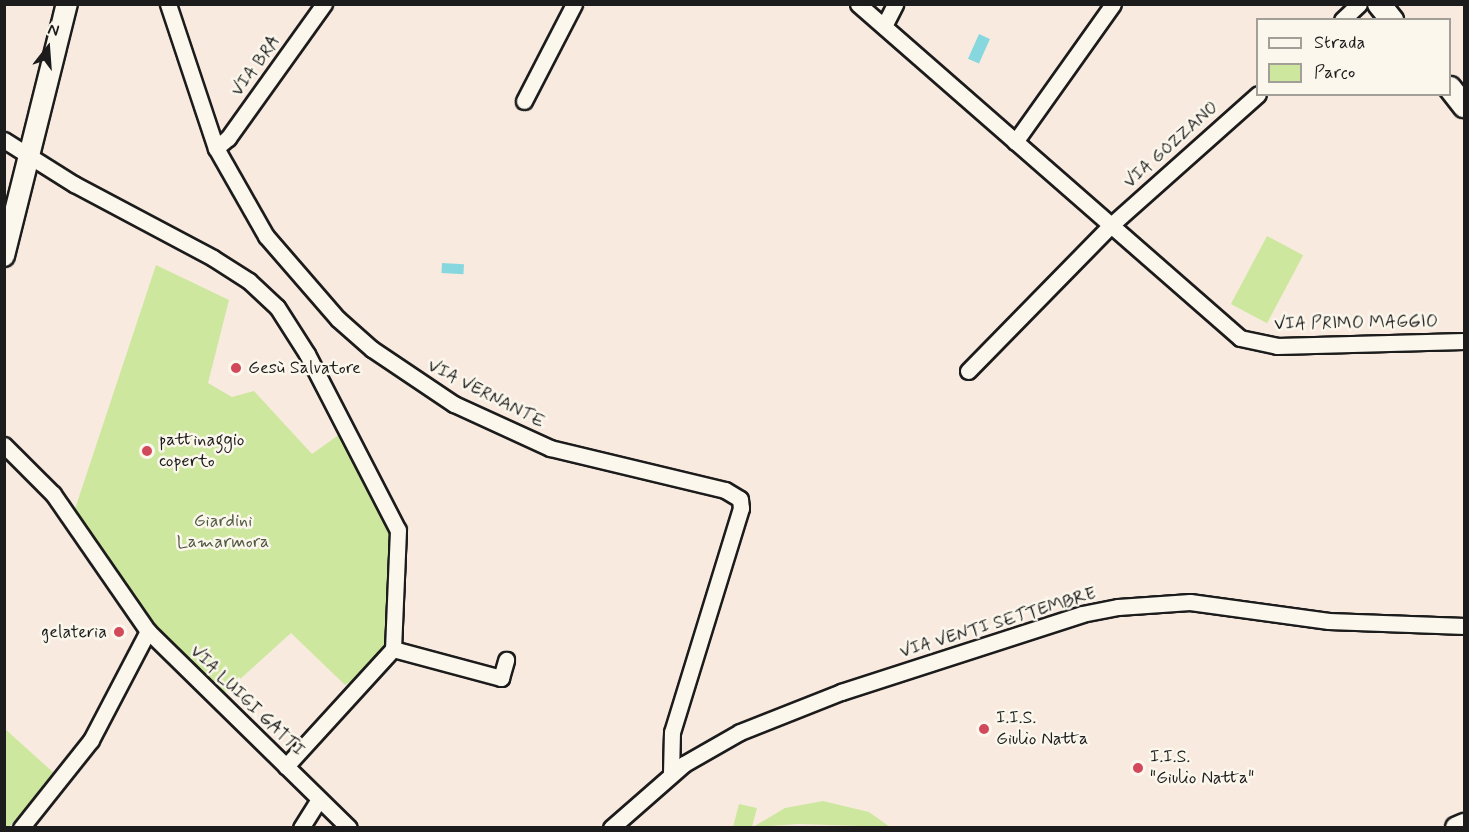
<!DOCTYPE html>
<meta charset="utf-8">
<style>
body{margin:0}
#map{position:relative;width:1469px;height:832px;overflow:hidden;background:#f9eae0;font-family:Mynerve,sans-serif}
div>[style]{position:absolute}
.green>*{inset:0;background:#cde89e;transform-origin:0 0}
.water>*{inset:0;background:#86d7de;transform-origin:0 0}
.roads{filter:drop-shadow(2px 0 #1c1c1c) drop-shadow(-2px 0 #1c1c1c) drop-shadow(0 2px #1c1c1c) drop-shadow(0 -2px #1c1c1c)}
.minor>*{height:15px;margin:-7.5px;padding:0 7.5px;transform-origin:7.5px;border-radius:7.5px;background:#fbf7ec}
.tertiary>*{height:20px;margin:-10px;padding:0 10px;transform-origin:10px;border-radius:10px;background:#fbf7ec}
.secondary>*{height:22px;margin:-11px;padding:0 11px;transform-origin:11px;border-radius:11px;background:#fbf7ec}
.dots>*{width:16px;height:16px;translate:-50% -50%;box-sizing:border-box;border:3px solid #fbf7ec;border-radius:50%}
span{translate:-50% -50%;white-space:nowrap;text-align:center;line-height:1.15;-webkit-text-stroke:5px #fbf7ec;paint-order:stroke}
.street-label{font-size:18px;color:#1c1c1c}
.poi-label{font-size:18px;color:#1c1c1c}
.left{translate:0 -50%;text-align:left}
.right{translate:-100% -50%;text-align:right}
.park-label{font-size:18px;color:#515943}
.frame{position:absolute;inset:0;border:6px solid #1c1c1c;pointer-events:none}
.legend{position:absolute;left:1256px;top:18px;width:195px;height:78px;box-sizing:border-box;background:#fbf7ec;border:2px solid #a29f99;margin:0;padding:8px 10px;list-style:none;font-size:18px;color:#1c1c1c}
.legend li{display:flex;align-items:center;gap:12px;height:30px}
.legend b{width:30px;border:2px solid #a29f99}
.north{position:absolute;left:18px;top:18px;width:60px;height:60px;-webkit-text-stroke:4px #fbf7ec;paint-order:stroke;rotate:17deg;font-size:16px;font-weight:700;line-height:24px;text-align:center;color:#1c1c1c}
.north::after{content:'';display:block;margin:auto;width:21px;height:27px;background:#1c1c1c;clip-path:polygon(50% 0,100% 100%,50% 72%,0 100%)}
</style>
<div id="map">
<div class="green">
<i style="left:1267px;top:236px;width:41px;height:77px;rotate:28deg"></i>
<i style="clip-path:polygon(156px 265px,229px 300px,208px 383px,232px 397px,254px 391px,312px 454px,340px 434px,398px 537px,388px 657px,345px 685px,291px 633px,218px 699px,148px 631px,71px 521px)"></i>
<i style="clip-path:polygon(4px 728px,55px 774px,8px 828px,4px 827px)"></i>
<i style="clip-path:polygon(823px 801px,869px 812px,890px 827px,799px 824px,753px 827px,785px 808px)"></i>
<i style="clip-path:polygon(739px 804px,757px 808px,752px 827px,733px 827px)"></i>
</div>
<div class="water">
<i style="left:979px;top:34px;width:12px;height:27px;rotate:24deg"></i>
<i style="left:442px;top:263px;width:22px;height:10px;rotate:3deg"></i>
</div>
<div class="roads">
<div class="minor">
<i style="left:168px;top:4px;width:152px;rotate:71.6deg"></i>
<i style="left:216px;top:148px;width:101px;rotate:60.4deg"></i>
<i style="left:266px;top:236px;width:110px;rotate:49.1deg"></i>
<i style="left:338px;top:319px;width:45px;rotate:41.4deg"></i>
<i style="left:372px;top:349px;width:99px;rotate:33.9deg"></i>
<i style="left:454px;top:404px;width:106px;rotate:24.6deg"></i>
<i style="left:550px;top:448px;width:180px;rotate:13.5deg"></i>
<i style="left:725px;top:490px;width:17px;rotate:31deg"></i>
<i style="left:740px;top:499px;width:9px;rotate:84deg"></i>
<i style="left:741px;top:508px;width:234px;rotate:107.1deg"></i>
<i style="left:672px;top:732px;width:42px;rotate:91.4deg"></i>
<i style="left:858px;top:4px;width:507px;rotate:41.16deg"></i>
<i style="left:1240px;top:338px;width:38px;rotate:12deg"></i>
<i style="left:1277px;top:346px;width:187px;rotate:-1.5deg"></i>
<i style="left:1342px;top:20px;width:23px;rotate:-43deg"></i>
<i style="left:884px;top:26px;width:25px;rotate:-63deg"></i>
<i style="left:524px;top:101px;width:109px;rotate:-62.7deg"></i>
<i style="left:4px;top:140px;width:83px;rotate:32.2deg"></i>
<i style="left:74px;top:184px;width:157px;rotate:28deg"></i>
<i style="left:213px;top:258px;width:43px;rotate:32.6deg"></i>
<i style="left:249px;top:281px;width:38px;rotate:43deg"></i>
<i style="left:277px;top:307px;width:56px;rotate:57.4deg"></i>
<i style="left:307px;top:354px;width:198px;rotate:62.7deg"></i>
<i style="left:398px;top:530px;width:119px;rotate:92.4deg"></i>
<i style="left:393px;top:649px;width:159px;rotate:132.4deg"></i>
<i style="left:1015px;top:142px;width:169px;rotate:-54.6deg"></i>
<i style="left:216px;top:148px;width:16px;rotate:-40deg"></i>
<i style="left:228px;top:138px;width:165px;rotate:-54.4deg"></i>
<i style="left:968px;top:371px;width:203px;rotate:-45.6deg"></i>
<i style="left:1110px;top:226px;width:198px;rotate:-41.7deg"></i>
<i style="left:4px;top:445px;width:69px;rotate:45deg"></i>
<i style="left:53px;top:494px;width:167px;rotate:55.3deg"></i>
<i style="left:148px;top:631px;width:281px;rotate:44.4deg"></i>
<i style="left:393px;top:649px;width:112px;rotate:15deg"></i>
<i style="left:501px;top:678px;width:19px;rotate:-74deg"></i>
<i style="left:21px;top:828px;width:112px;rotate:-51.5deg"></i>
<i style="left:91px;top:740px;width:123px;rotate:-62.4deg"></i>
<i style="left:301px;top:828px;width:34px;rotate:-58deg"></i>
<i style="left:611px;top:828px;width:97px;rotate:-41.2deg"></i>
<i style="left:684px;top:764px;width:64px;rotate:-29.7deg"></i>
<i style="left:740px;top:732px;width:109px;rotate:-21.6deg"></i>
<i style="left:841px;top:692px;width:253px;rotate:-17.9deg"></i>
<i style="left:1082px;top:614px;width:37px;rotate:-11deg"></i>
<i style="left:1118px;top:607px;width:72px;rotate:-4deg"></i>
<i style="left:1190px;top:602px;width:140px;rotate:7.8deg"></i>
<i style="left:1329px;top:621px;width:135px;rotate:2.1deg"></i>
</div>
<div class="tertiary">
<i style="left:4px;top:256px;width:260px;rotate:-76deg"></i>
</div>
<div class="secondary">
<i style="left:1379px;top:4px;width:21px;rotate:51deg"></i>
<i style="left:1450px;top:88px;width:23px;rotate:52deg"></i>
<i style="left:1457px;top:828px;width:8px;rotate:-23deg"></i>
</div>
</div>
<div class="dots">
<i style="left:236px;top:368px;background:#d1495b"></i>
<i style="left:147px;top:451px;background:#d1495b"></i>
<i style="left:119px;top:632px;background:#d1495b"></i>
<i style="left:984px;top:729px;background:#d1495b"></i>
<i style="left:1138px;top:768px;background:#d1495b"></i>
</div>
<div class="street-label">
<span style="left:256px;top:66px;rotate:-54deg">VIA BRA</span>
<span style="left:1171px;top:145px;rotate:-42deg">VIA GOZZANO</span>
<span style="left:1356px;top:323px;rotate:-1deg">VIA PRIMO MAGGIO</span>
<span style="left:486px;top:394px;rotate:27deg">VIA VERNANTE</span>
<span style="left:998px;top:623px;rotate:-17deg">VIA VENTI SETTEMBRE</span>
<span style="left:247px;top:701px;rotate:44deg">VIA LUIGI GATTI</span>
</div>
<div class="poi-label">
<span class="left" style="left:248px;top:368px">Gesù Salvatore</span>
<span class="left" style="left:159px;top:451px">pattinaggio<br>coperto</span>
<span class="right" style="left:107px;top:632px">gelateria</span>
<span class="left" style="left:996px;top:729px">I.I.S.<br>Giulio Natta</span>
<span class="left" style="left:1150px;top:768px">I.I.S.<br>"Giulio Natta"</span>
</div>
<div class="park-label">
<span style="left:223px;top:532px">Giardini<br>Lamarmora</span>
</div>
<div class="frame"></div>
<ul class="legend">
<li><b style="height:8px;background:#fbf7ec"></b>Strada</li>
<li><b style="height:16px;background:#cde89e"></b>Parco</li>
</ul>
<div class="north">N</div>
</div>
